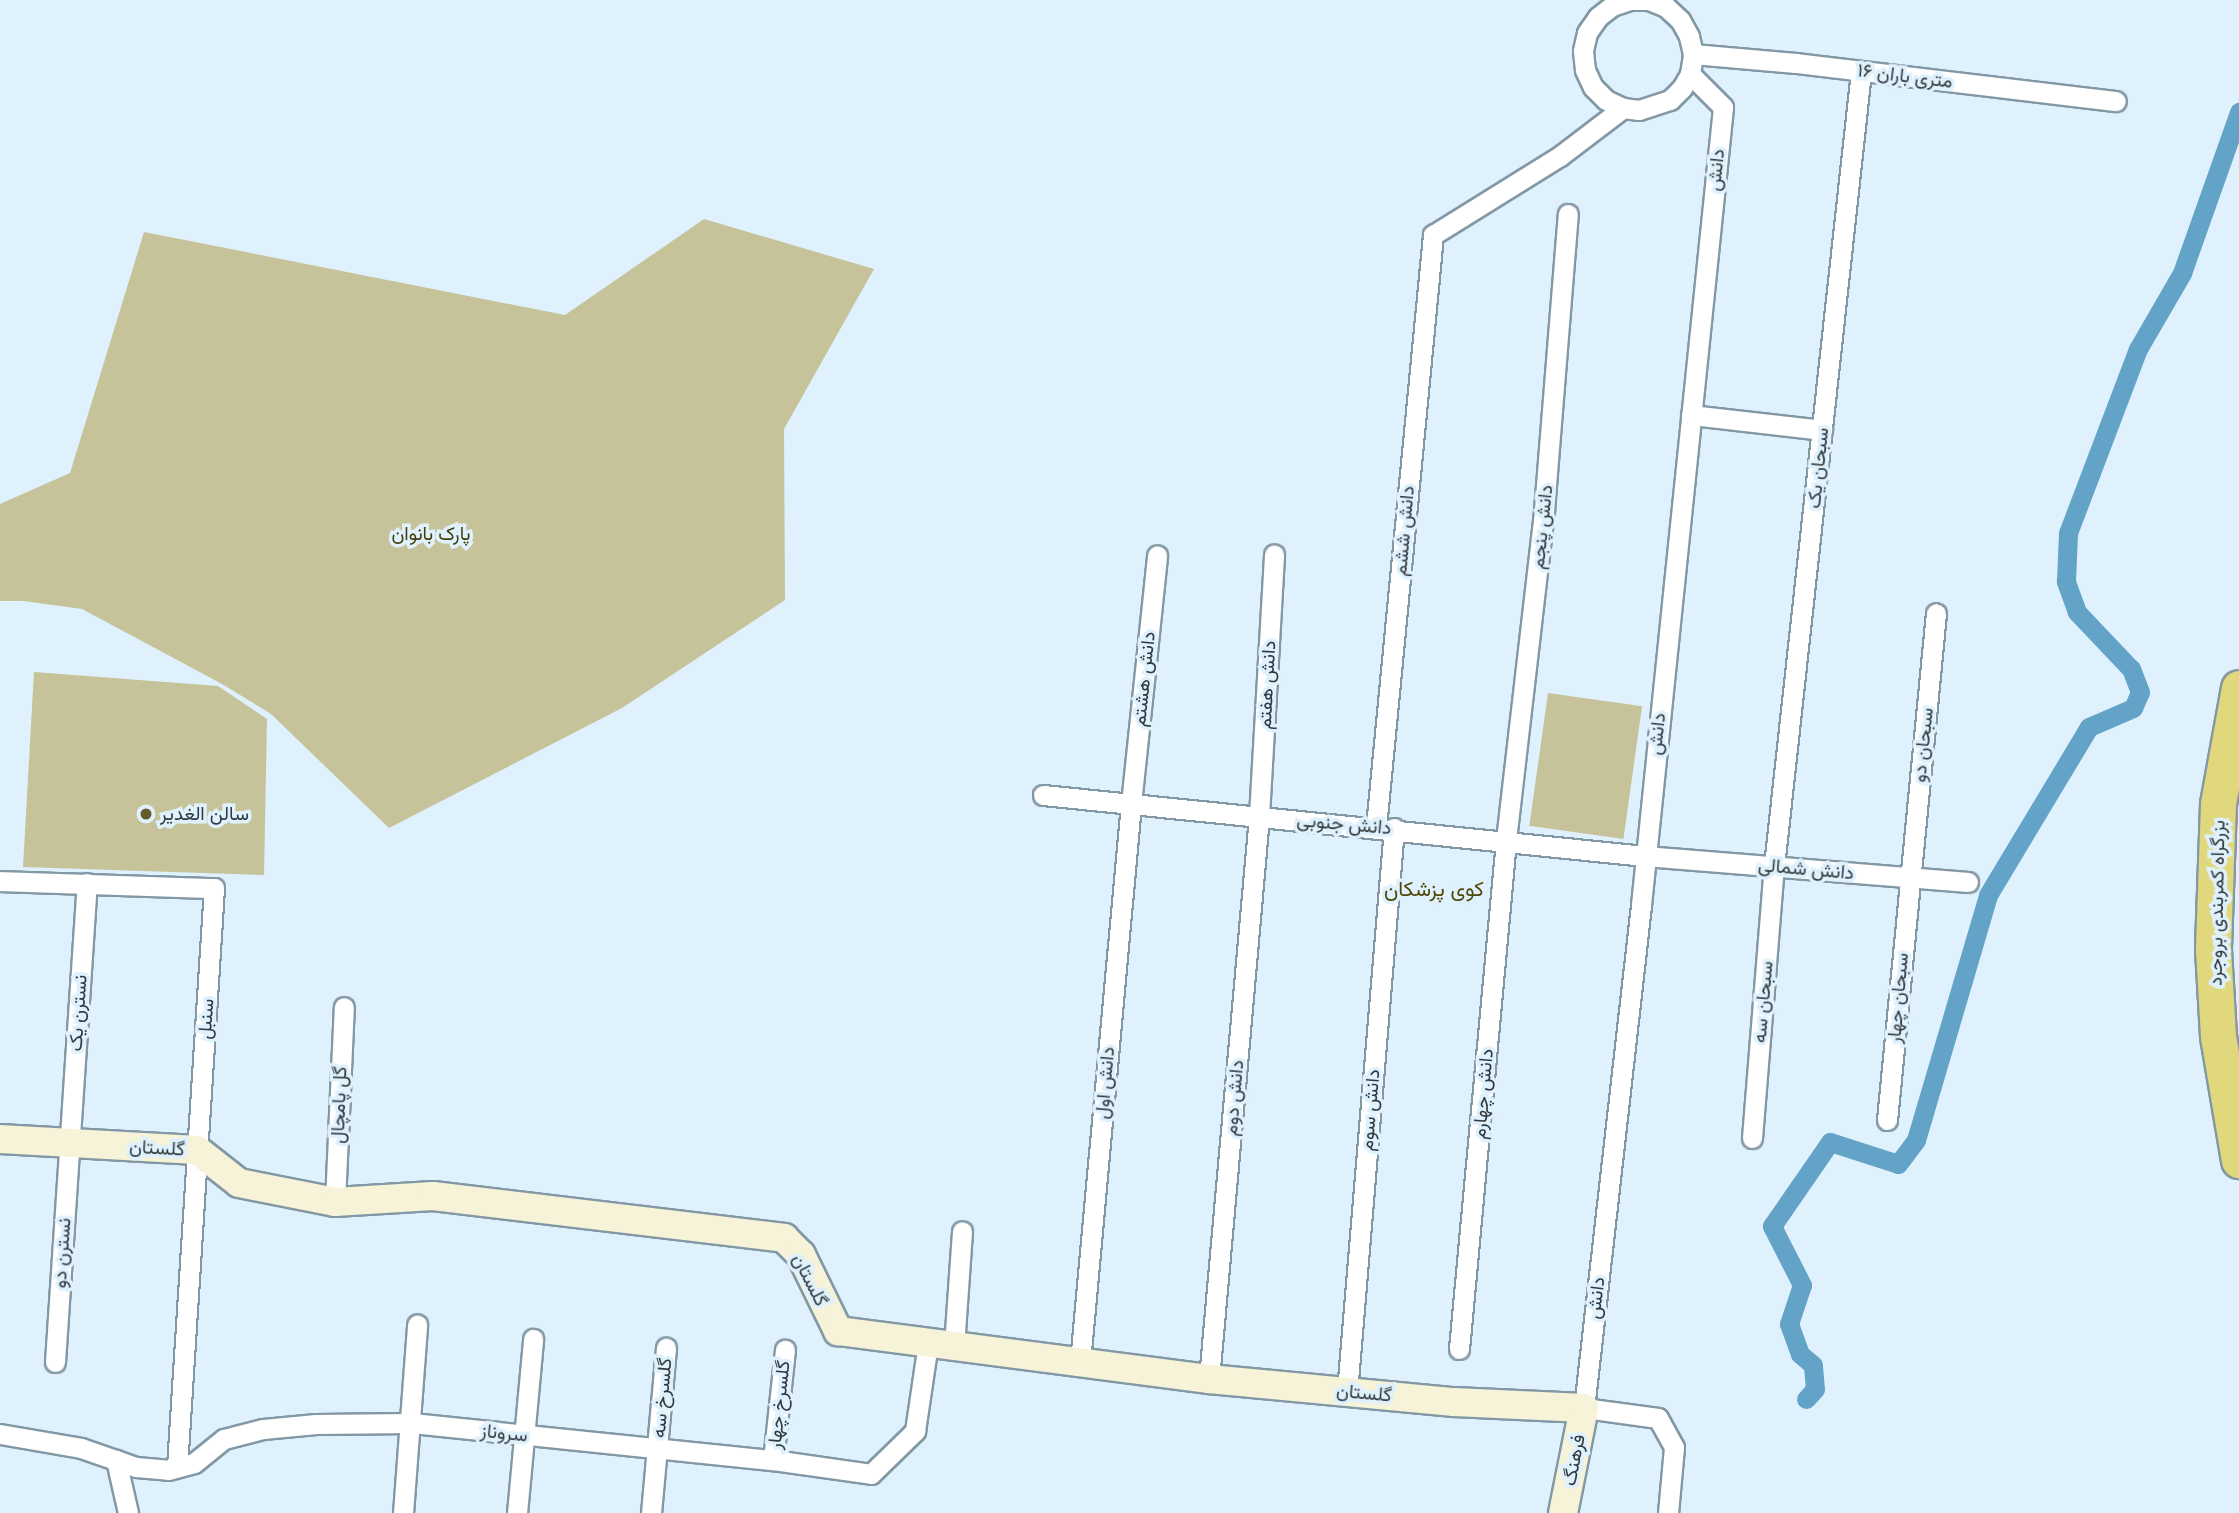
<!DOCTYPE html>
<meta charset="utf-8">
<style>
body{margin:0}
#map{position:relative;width:2239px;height:1513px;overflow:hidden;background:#dff1fc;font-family:"PT Sans",Vazirmatn,sans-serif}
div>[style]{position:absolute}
.green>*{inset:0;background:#c6c39a;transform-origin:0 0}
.canal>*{height:19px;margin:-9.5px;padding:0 9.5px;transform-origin:9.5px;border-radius:9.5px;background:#63a3c7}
.roads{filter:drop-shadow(2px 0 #8398a5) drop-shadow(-2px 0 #8398a5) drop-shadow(0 2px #8398a5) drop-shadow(0 -2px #8398a5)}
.street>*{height:19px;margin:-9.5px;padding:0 9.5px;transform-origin:9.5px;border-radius:9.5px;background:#fff}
.secondary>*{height:28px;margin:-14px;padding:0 14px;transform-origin:14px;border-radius:14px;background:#f6f3d8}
.highway>*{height:35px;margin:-17.5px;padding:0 17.5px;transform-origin:17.5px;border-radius:17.5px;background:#e1d87d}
.dots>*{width:19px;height:19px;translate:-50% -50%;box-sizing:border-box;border:4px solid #dff1fc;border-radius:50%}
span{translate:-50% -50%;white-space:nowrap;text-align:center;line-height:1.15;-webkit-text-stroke:7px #dff1fc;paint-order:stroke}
.street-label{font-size:19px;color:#30393e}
.park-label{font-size:19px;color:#433e09}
.poi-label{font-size:19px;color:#30393e}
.left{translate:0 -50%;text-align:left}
.neighbourhood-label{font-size:21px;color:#4f4807}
</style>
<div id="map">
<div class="green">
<i style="clip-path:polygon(704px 219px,874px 269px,784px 429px,785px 600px,622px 708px,389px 828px,271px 714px,222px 684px,82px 609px,23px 601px,0 601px,0 504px,70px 473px,144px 232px,565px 315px)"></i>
<i style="clip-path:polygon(34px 672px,218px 686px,267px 719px,264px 875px,23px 867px)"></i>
<i style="left:1548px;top:693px;width:95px;height:134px;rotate:8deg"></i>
</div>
<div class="canal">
<i style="left:1806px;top:1399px;width:13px;rotate:-48deg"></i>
<i style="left:1815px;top:1389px;width:24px;rotate:-95deg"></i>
<i style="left:1813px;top:1365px;width:17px;rotate:-140deg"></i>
<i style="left:1800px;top:1354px;width:32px;rotate:-110deg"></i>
<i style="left:1789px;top:1324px;width:41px;rotate:-71.6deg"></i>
<i style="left:1802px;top:1285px;width:66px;rotate:-117deg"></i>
<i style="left:1772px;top:1226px;width:102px;rotate:-55.4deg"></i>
<i style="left:1830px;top:1142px;width:71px;rotate:17.9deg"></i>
<i style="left:1898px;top:1164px;width:30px;rotate:-53deg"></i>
<i style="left:1916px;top:1140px;width:255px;rotate:-73.6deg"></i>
<i style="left:1988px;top:895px;width:196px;rotate:-59deg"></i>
<i style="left:2089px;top:727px;width:48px;rotate:-23.4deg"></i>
<i style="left:2133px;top:708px;width:17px;rotate:-66deg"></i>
<i style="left:2140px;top:692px;width:25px;rotate:-111deg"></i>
<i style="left:2131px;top:669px;width:79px;rotate:-133.5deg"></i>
<i style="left:2077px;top:612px;width:33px;rotate:-110deg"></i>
<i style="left:2066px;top:581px;width:48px;rotate:-87.6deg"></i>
<i style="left:2068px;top:533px;width:197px;rotate:-69.2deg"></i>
<i style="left:2138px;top:349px;width:88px;rotate:-59.9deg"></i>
<i style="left:2182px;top:273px;width:171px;rotate:-70.5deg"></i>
</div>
<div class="roads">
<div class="street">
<i style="left:1630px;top:0;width:19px;rotate:162deg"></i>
<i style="left:1612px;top:6px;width:18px;rotate:142deg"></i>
<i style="left:1598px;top:17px;width:19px;rotate:125deg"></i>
<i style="left:1587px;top:33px;width:18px;rotate:103deg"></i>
<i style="left:1583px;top:51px;width:19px;rotate:84deg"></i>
<i style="left:1585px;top:70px;width:19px;rotate:65deg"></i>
<i style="left:1593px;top:87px;width:18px;rotate:45deg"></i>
<i style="left:1606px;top:100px;width:19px;rotate:25deg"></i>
<i style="left:1623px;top:108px;width:16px;rotate:7deg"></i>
<i style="left:1639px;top:110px;width:33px;rotate:-18deg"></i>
<i style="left:1670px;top:100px;width:17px;rotate:-45deg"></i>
<i style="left:1682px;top:88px;width:16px;rotate:-60deg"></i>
<i style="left:1690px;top:74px;width:20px;rotate:-81deg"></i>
<i style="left:1693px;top:54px;width:18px;rotate:-103deg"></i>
<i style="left:1689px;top:36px;width:18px;rotate:-119deg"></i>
<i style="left:1680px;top:20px;width:19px;rotate:-137deg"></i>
<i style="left:1666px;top:7px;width:18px;rotate:-158deg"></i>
<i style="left:1649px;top:0;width:18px;rotate:180deg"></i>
<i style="left:1693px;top:54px;width:103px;rotate:5deg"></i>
<i style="left:1796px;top:63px;width:322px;rotate:6.8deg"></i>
<i style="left:1691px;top:415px;width:132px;rotate:6.5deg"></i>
<i style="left:1043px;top:795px;width:605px;rotate:5.79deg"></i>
<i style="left:1645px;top:856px;width:324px;rotate:4.6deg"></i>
<i style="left:1376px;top:827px;width:595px;rotate:-84.5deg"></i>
<i style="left:1433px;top:235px;width:150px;rotate:-31.9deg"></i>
<i style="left:1560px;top:156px;width:79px;rotate:-37.3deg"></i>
<i style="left:0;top:881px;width:214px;rotate:1.9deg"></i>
<i style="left:214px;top:888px;width:580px;rotate:93.66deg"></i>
<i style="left:1887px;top:1120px;width:509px;rotate:-84.48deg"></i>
<i style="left:1752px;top:1138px;width:273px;rotate:-85.4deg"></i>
<i style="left:1774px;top:866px;width:800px;rotate:-83.75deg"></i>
<i style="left:335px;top:1202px;width:195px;rotate:-87.4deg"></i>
<i style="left:954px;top:1346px;width:115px;rotate:-86deg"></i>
<i style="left:1459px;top:1349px;width:511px;rotate:-84.72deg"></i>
<i style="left:1506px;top:840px;width:332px;rotate:-83.4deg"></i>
<i style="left:1544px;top:510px;width:297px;rotate:-85.4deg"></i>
<i style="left:55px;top:1362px;width:480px;rotate:-86.2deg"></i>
<i style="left:1080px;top:1362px;width:560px;rotate:-84.78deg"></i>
<i style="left:1131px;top:804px;width:250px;rotate:-84deg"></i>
<i style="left:1209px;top:1379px;width:565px;rotate:-84.92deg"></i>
<i style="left:1259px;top:816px;width:262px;rotate:-86.7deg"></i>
<i style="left:1347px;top:1392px;width:566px;rotate:-85.24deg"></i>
<i style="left:0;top:1434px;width:82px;rotate:9.8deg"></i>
<i style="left:81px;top:1448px;width:58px;rotate:19.1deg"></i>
<i style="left:136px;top:1467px;width:32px;rotate:5deg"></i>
<i style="left:168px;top:1470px;width:27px;rotate:-15deg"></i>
<i style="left:194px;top:1463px;width:38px;rotate:-39deg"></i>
<i style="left:224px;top:1439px;width:40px;rotate:-14.4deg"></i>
<i style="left:263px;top:1429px;width:53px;rotate:-5.4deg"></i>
<i style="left:316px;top:1424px;width:96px;rotate:-0.6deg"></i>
<i style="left:412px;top:1423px;width:363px;rotate:5.9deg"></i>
<i style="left:773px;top:1460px;width:99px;rotate:8.1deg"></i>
<i style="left:871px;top:1474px;width:62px;rotate:-44.3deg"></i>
<i style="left:915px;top:1431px;width:89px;rotate:-81.6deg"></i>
<i style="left:116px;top:1460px;width:54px;rotate:77.2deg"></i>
<i style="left:773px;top:1460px;width:111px;rotate:-83.8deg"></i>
<i style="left:403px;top:1513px;width:189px;rotate:-85.7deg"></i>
<i style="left:517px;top:1513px;width:175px;rotate:-84.7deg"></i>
<i style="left:651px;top:1513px;width:166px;rotate:-84.8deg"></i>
<i style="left:1668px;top:1513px;width:66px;rotate:-84.8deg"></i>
<i style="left:1674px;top:1447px;width:33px;rotate:-119deg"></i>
<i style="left:1658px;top:1418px;width:75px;rotate:-172.3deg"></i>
<i style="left:1584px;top:1408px;width:506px;rotate:-83.53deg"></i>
<i style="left:1641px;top:905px;width:802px;rotate:-84.13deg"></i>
<i style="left:1723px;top:107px;width:47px;rotate:-135deg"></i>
</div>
<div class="secondary">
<i style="left:0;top:1139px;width:197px;rotate:3.2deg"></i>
<i style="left:197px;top:1150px;width:53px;rotate:38.2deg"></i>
<i style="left:239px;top:1183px;width:98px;rotate:11.2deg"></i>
<i style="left:335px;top:1202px;width:98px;rotate:-3.5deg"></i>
<i style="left:433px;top:1196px;width:354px;rotate:6.8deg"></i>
<i style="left:784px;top:1238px;width:24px;rotate:45deg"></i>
<i style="left:801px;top:1255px;width:85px;rotate:64deg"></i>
<i style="left:838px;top:1331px;width:374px;rotate:7.4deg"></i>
<i style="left:1209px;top:1379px;width:246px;rotate:5.4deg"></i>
<i style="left:1454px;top:1402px;width:130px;rotate:2.6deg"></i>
<i style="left:1584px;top:1408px;width:107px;rotate:101.3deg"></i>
</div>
<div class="highway">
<i style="left:2239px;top:688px;width:118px;rotate:100.3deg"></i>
<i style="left:2218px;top:804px;width:145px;rotate:92deg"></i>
<i style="left:2213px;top:949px;width:87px;rotate:86.7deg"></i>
<i style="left:2218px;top:1036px;width:126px;rotate:80.4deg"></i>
</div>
</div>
<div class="dots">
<i style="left:146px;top:814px;background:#635d2a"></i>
</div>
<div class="street-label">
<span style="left:1905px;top:76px;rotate:7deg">۱۶ متری باران</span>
<span style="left:1716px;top:170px;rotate:-84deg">دانش</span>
<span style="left:1818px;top:468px;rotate:-84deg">سبحان یک</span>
<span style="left:1542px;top:527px;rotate:-84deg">دانش پنجم</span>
<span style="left:1404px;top:531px;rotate:-85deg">دانش ششم</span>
<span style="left:1144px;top:679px;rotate:-84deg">دانش هشتم</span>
<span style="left:1267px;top:685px;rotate:-87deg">دانش هفتم</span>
<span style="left:1657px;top:734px;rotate:-84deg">دانش</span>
<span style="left:1923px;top:745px;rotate:-84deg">سبحان دو</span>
<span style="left:1344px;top:824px;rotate:5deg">دانش جنوبی</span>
<span style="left:1806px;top:869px;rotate:5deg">دانش شمالی</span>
<span style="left:2217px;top:903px;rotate:-89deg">بزرگراه کمربندی بروجرد</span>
<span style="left:1898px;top:998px;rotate:-85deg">سبحان چهار</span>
<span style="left:1763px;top:1002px;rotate:-85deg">سبحان سه</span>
<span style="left:78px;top:1013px;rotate:-86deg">نسترن یک</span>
<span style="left:206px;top:1019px;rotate:-86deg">سنبل</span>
<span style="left:1105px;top:1083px;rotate:-85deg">دانش اول</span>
<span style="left:1483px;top:1094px;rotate:-85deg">دانش چهارم</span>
<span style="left:1234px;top:1098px;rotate:-85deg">دانش دوم</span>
<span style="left:339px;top:1105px;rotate:-88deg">گل پامچال</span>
<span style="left:1370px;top:1110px;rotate:-85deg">دانش سوم</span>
<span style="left:157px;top:1148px;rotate:3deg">گلستان</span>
<span style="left:62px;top:1253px;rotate:-86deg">نسترن دو</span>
<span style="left:810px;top:1280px;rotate:63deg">گلستان</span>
<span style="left:1596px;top:1298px;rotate:-83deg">دانش</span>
<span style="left:1364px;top:1393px;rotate:5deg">گلستان</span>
<span style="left:662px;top:1398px;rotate:-85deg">گلسرخ سه</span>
<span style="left:779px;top:1405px;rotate:-84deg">گلسرخ چهار</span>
<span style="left:504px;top:1433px;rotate:6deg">سروناز</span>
<span style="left:1574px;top:1460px;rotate:-79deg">فرهنگ</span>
</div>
<div class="park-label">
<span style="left:431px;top:534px">پارک بانوان</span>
</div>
<div class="poi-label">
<span class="left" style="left:160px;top:814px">سالن الغدیر</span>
</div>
<div class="neighbourhood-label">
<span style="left:1434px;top:889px">کوی پزشکان</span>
</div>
</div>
